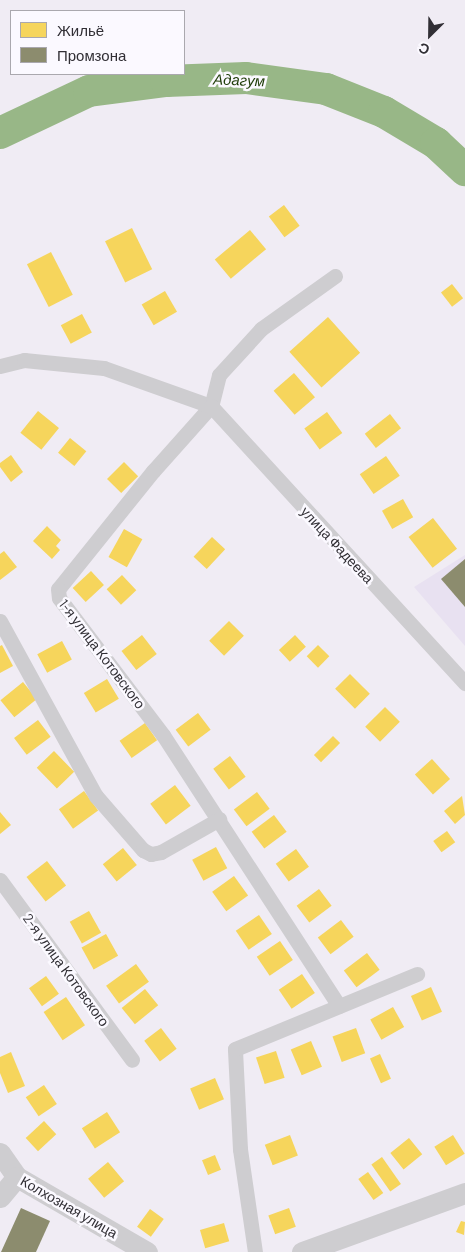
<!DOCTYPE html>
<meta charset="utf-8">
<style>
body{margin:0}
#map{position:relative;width:465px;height:1252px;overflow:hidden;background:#f0ecf4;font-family:Barlow,sans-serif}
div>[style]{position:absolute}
.built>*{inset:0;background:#e8e1f1}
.homes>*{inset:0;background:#f6d55c;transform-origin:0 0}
.industry>*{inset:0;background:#8c8c6e}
.river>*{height:32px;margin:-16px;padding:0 16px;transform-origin:16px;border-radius:16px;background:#98b787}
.street>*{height:15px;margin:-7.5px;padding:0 7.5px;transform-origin:7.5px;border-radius:7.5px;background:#cecdd0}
.secondary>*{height:21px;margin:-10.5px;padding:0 10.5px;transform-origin:10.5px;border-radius:10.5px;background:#cecdd0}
span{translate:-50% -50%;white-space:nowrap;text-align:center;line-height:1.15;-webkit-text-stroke:5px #fbf9ff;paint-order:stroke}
.street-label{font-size:14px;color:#312f35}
.water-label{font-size:15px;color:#1e3c07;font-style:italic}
.legend{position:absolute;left:10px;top:10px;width:175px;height:65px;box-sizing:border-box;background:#fbf9ff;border:1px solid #aaa8ae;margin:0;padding:6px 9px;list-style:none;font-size:15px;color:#312f35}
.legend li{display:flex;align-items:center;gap:10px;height:25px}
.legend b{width:25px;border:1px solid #aaa8ae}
.north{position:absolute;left:405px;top:10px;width:50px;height:50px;-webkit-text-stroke:4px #fbf9ff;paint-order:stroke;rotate:203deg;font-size:14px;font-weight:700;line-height:20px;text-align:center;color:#312f35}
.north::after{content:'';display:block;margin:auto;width:18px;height:22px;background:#312f35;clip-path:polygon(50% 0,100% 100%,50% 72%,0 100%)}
</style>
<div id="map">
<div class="built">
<i style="clip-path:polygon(465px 555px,465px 646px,414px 587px)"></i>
</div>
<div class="homes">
<i style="left:284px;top:205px;width:26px;height:19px;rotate:53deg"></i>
<i style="left:132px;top:228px;width:46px;height:30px;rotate:64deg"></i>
<i style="left:250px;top:230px;width:25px;height:46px;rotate:50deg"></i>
<i style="left:51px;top:252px;width:48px;height:27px;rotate:63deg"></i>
<i style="left:452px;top:284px;width:18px;height:14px;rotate:52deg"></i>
<i style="left:165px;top:291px;width:24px;height:27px;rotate:60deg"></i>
<i style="left:82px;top:314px;width:21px;height:24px;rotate:62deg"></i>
<i style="left:328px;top:317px;width:48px;height:52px;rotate:48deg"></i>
<i style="left:294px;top:373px;width:32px;height:27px;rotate:49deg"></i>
<i style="left:38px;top:411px;width:27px;height:28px;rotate:39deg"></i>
<i style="left:327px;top:412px;width:26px;height:28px;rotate:54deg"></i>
<i style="left:390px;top:414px;width:18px;height:32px;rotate:52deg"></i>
<i style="left:70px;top:438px;width:21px;height:19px;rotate:39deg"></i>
<i style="clip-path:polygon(11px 455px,23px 472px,11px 482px,0 467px,0 463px)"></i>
<i style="left:386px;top:456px;width:24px;height:32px;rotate:55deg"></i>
<i style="left:124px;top:462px;width:20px;height:24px;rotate:45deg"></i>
<i style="left:403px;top:499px;width:21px;height:24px;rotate:61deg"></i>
<i style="left:433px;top:518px;width:39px;height:31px;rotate:52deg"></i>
<i style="clip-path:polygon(47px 526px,61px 540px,56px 546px,60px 550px,52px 559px,33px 541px)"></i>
<i style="left:124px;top:529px;width:21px;height:32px;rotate:29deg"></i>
<i style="left:212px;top:537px;width:18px;height:27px;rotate:43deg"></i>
<i style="clip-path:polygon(4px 551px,17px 567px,0 580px,0 554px)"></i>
<i style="left:91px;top:571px;width:19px;height:25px;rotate:47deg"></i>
<i style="left:122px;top:575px;width:21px;height:21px;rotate:47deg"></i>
<i style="left:229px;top:621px;width:21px;height:28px;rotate:45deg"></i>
<i style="left:142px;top:635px;width:24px;height:26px;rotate:52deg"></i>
<i style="left:295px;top:635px;width:16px;height:22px;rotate:47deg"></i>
<i style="left:62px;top:641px;width:21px;height:28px;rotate:62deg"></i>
<i style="clip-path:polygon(2px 645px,13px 666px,0 673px,0 646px)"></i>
<i style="left:318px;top:645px;width:16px;height:16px;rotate:45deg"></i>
<i style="left:350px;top:674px;width:28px;height:21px;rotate:45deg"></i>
<i style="left:107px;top:679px;width:23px;height:27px;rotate:59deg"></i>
<i style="left:23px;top:682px;width:22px;height:29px;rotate:51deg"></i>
<i style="left:385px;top:707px;width:21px;height:28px;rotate:45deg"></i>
<i style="left:198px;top:713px;width:21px;height:28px;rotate:53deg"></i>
<i style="left:38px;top:720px;width:21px;height:30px;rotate:53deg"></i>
<i style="left:145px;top:723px;width:21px;height:31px;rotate:55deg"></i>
<i style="left:333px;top:736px;width:10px;height:27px;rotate:45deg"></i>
<i style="left:54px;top:751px;width:29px;height:24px;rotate:46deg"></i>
<i style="left:230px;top:756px;width:26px;height:21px;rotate:53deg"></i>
<i style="left:432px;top:759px;width:27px;height:23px;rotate:48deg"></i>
<i style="left:175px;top:785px;width:26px;height:31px;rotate:53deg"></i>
<i style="left:84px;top:791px;width:24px;height:31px;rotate:54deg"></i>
<i style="left:257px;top:792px;width:21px;height:29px;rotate:53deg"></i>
<i style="clip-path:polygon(462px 796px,465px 815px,455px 824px,444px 811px)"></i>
<i style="clip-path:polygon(0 812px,11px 825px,0 834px)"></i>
<i style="left:274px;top:815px;width:21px;height:28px;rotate:53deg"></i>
<i style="left:447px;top:831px;width:14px;height:17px;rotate:54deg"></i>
<i style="left:216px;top:847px;width:24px;height:27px;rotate:62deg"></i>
<i style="left:123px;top:848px;width:22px;height:26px;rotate:51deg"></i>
<i style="left:296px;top:849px;width:22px;height:25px;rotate:54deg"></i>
<i style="left:47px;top:861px;width:31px;height:26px;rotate:52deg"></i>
<i style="left:234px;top:876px;width:24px;height:27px;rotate:54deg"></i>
<i style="left:319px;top:889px;width:21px;height:28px;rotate:53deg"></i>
<i style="left:89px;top:911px;width:25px;height:22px;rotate:61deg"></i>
<i style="left:259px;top:915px;width:23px;height:28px;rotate:56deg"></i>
<i style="left:341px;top:920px;width:21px;height:29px;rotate:53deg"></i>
<i style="left:106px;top:934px;width:25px;height:28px;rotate:61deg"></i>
<i style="left:280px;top:941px;width:23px;height:28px;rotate:56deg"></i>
<i style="left:367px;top:953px;width:21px;height:29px;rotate:53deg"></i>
<i style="left:136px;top:964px;width:22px;height:37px;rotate:54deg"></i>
<i style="left:302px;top:974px;width:23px;height:28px;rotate:56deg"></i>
<i style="left:46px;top:976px;width:22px;height:21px;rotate:54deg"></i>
<i style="left:431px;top:987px;width:27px;height:22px;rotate:66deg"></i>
<i style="left:145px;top:989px;width:21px;height:30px;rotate:51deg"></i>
<i style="left:66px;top:997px;width:34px;height:27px;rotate:56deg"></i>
<i style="left:393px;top:1007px;width:23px;height:26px;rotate:61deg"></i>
<i style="left:161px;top:1028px;width:26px;height:21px;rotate:53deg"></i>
<i style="left:356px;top:1028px;width:27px;height:25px;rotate:70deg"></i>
<i style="left:311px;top:1041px;width:28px;height:22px;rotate:67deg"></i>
<i style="left:276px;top:1051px;width:28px;height:21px;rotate:72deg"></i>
<i style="clip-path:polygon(11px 1052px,25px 1086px,8px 1093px,0 1073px,0 1057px)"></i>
<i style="left:380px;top:1054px;width:27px;height:11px;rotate:66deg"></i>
<i style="left:215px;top:1078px;width:23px;height:27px;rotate:67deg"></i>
<i style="left:44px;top:1085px;width:23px;height:22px;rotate:56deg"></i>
<i style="left:107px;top:1112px;width:24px;height:30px;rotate:57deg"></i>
<i style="left:44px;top:1121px;width:18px;height:25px;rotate:47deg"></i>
<i style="left:290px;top:1135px;width:22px;height:27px;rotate:69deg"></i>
<i style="left:453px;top:1135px;width:22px;height:22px;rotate:58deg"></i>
<i style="left:409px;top:1138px;width:21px;height:24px;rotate:51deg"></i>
<i style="left:215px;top:1155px;width:16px;height:14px;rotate:68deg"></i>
<i style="left:382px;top:1157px;width:33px;height:13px;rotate:55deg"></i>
<i style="left:108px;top:1162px;width:25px;height:26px;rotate:50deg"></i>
<i style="left:368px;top:1172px;width:26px;height:12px;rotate:54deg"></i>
<i style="left:289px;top:1208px;width:20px;height:22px;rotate:70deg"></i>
<i style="left:150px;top:1209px;width:17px;height:22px;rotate:36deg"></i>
<i style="clip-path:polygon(461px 1221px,465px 1222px,464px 1235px,456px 1232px)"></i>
<i style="left:224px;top:1223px;width:19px;height:25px;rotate:74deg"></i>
</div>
<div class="industry">
<i style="clip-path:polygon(465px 559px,465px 607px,441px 579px)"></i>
<i style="clip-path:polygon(21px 1208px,50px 1221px,36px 1252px,1px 1252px)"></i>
</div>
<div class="river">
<i style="left:0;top:133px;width:98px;rotate:-25.3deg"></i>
<i style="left:89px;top:91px;width:78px;rotate:-7.4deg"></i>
<i style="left:166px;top:81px;width:80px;rotate:-2.1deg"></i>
<i style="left:246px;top:78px;width:81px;rotate:7.8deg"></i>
<i style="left:326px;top:89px;width:62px;rotate:21.6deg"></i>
<i style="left:384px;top:112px;width:61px;rotate:30.8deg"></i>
<i style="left:436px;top:143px;width:40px;rotate:43deg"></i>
</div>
<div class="street">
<i style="left:335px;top:276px;width:91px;rotate:144.4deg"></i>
<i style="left:261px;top:329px;width:62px;rotate:132.4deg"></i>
<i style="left:219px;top:375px;width:32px;rotate:104deg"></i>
<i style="left:211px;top:406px;width:87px;rotate:131.7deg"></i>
<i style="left:153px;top:471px;width:151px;rotate:128.8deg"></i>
<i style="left:58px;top:589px;width:9px;rotate:84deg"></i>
<i style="left:59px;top:598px;width:172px;rotate:52.8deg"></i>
<i style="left:163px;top:735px;width:323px;rotate:57deg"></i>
<i style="left:0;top:366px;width:25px;rotate:-14deg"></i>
<i style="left:24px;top:360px;width:80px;rotate:5.7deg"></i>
<i style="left:104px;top:368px;width:114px;rotate:19.6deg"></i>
<i style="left:211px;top:406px;width:376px;rotate:47.5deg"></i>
<i style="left:0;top:621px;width:200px;rotate:61.3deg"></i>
<i style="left:96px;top:796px;width:72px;rotate:49deg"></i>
<i style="left:143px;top:850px;width:9px;rotate:27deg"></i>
<i style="left:151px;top:854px;width:10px;rotate:-11deg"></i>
<i style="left:161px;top:852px;width:67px;rotate:-29.6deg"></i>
<i style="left:0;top:880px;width:223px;rotate:53.7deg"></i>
<i style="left:255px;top:1252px;width:104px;rotate:-98.3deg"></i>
<i style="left:240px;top:1149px;width:100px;rotate:-92.9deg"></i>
<i style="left:235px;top:1049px;width:197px;rotate:-22.4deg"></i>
</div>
<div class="secondary">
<i style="left:0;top:1153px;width:29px;rotate:55deg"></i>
<i style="left:17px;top:1177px;width:150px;rotate:30deg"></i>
<i style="left:0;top:1197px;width:26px;rotate:-50deg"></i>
<i style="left:302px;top:1252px;width:173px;rotate:-19.9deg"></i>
</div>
<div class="street-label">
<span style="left:337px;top:545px;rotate:47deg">улица Фадеева</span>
<span style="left:102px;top:654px;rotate:53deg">1-я улица Котовского</span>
<span style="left:66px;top:970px;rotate:54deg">2-я улица Котовского</span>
<span style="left:69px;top:1207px;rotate:30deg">Колхозная улица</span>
</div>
<div class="water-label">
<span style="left:239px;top:80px;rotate:2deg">Адагум</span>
</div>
<ul class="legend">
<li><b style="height:14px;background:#f6d55c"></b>Жильё</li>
<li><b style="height:14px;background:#8c8c6e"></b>Промзона</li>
</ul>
<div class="north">С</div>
</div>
